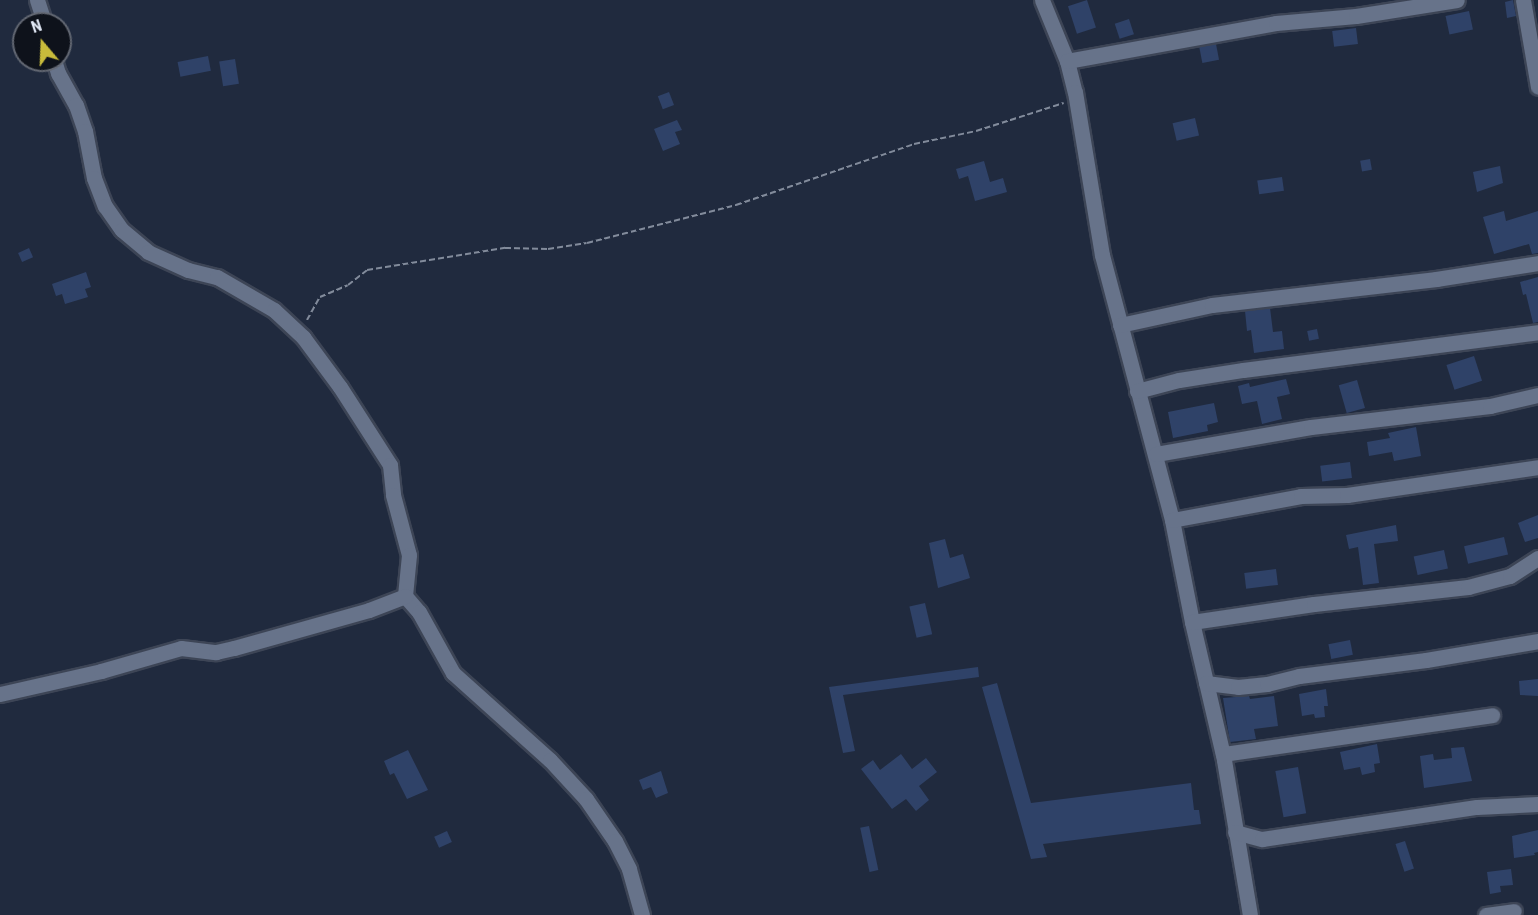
<!DOCTYPE html>
<style>
body{margin:0}
#map{position:relative;width:1538px;height:915px;overflow:hidden;background:#202a3e;font-family:"Roboto Condensed",sans-serif}
div>[style]{position:absolute}
.building>*{inset:0;background:#2f4268;transform-origin:0 0}
.path>*{height:2px;margin-top:-1px;transform-origin:0;background:repeating-linear-gradient(90deg,#828b9b 0 6px,transparent 0 9px)}
.roads{filter:drop-shadow(2px 0 #3d4556) drop-shadow(-2px 0 #3d4556) drop-shadow(0 2px #3d4556) drop-shadow(0 -2px #3d4556)}
.minor>*{height:15px;margin:-7.5px;padding:0 7.5px;transform-origin:7.5px;border-radius:7.5px;background:#67738a}
span{translate:-50% -50%;white-space:nowrap;text-align:center;line-height:1.15;-webkit-text-stroke:4.5px #0e121b;paint-order:stroke}
.north{position:absolute;left:12px;top:12px;width:60px;height:60px;box-sizing:border-box;background:#0e121b;border:2px solid #626772;border-radius:50%;rotate:341deg;font-size:16px;font-weight:700;line-height:24px;text-align:center;color:#e0e7f4}
.north::after{content:'';display:block;margin:auto;width:21px;height:27px;background:#c8bb3b;clip-path:polygon(50% 0,100% 100%,50% 72%,0 100%)}
</style>
<div id="map">
<div class="building">
<i style="left:1087px;top:0;width:29px;height:20px;rotate:72deg"></i>
<i style="clip-path:polygon(1513px 0,1516px 16px,1507px 18px,1505px 2px)"></i>
<i style="left:1469px;top:11px;width:19px;height:24px;rotate:78deg"></i>
<i style="left:1129px;top:19px;width:16px;height:15px;rotate:72deg"></i>
<i style="left:1356px;top:28px;width:16px;height:24px;rotate:83deg"></i>
<i style="left:1216px;top:44px;width:16px;height:17px;rotate:79deg"></i>
<i style="left:208px;top:56px;width:15px;height:31px;rotate:79deg"></i>
<i style="left:235px;top:59px;width:25px;height:16px;rotate:81deg"></i>
<i style="left:669px;top:92px;width:14px;height:12px;rotate:69deg"></i>
<i style="left:1195px;top:118px;width:18px;height:23px;rotate:77deg"></i>
<i style="clip-path:polygon(677px 120px,682px 130px,675px 132px,680px 144px,663px 151px,654px 129px)"></i>
<i style="left:1370px;top:159px;width:11px;height:10px;rotate:80deg"></i>
<i style="clip-path:polygon(984px 161px,990px 182px,1003px 178px,1007px 192px,975px 201px,968px 176px,959px 179px,956px 169px)"></i>
<i style="clip-path:polygon(1500px 166px,1503px 183px,1477px 192px,1473px 172px)"></i>
<i style="left:1282px;top:177px;width:14px;height:25px;rotate:82deg"></i>
<i style="clip-path:polygon(1504px 211px,1506px 221px,1538px 211px,1538px 253px,1532px 254px,1529px 244px,1494px 254px,1483px 217px)"></i>
<i style="left:29px;top:248px;width:10px;height:12px;rotate:66deg"></i>
<i style="clip-path:polygon(86px 272px,91px 287px,85px 289px,88px 297px,65px 304px,62px 294px,56px 296px,52px 284px)"></i>
<i style="clip-path:polygon(1538px 277px,1538px 322px,1533px 323px,1526px 294px,1523px 295px,1520px 282px)"></i>
<i style="clip-path:polygon(1270px 308px,1273px 332px,1282px 331px,1284px 349px,1254px 353px,1251px 330px,1247px 331px,1245px 311px)"></i>
<i style="left:1317px;top:329px;width:10px;height:10px;rotate:79deg"></i>
<i style="left:1474px;top:356px;width:26px;height:29px;rotate:72deg"></i>
<i style="clip-path:polygon(1286px 379px,1290px 394px,1277px 397px,1282px 419px,1262px 424px,1257px 401px,1242px 404px,1238px 386px,1249px 383px,1250px 387px)"></i>
<i style="left:1357px;top:380px;width:29px;height:19px;rotate:74deg"></i>
<i style="clip-path:polygon(1214px 403px,1218px 422px,1207px 425px,1208px 431px,1173px 438px,1168px 412px)"></i>
<i style="clip-path:polygon(1416px 427px,1421px 456px,1394px 461px,1392px 452px,1369px 456px,1367px 442px,1390px 438px,1388px 433px)"></i>
<i style="left:1350px;top:462px;width:16px;height:30px;rotate:83deg"></i>
<i style="clip-path:polygon(1538px 515px,1538px 538px,1525px 542px,1518px 523px)"></i>
<i style="clip-path:polygon(1396px 525px,1398px 541px,1374px 544px,1379px 583px,1363px 585px,1358px 547px,1349px 549px,1346px 535px)"></i>
<i style="left:1504px;top:537px;width:18px;height:41px;rotate:77deg"></i>
<i style="clip-path:polygon(945px 539px,950px 558px,963px 554px,970px 578px,938px 588px,929px 543px)"></i>
<i style="left:1444px;top:550px;width:19px;height:31px;rotate:78deg"></i>
<i style="left:1276px;top:569px;width:16px;height:32px;rotate:83deg"></i>
<i style="left:925px;top:603px;width:32px;height:16px;rotate:77deg"></i>
<i style="left:1350px;top:640px;width:15px;height:22px;rotate:79deg"></i>
<i style="clip-path:polygon(978px 667px,979px 677px,843px 695px,855px 751px,843px 753px,829px 687px)"></i>
<i style="clip-path:polygon(1538px 679px,1538px 696px,1520px 695px,1519px 681px)"></i>
<i style="clip-path:polygon(997px 683px,1031px 803px,1191px 783px,1194px 810px,1199px 810px,1201px 824px,1043px 844px,1047px 857px,1031px 859px,982px 687px)"></i>
<i style="clip-path:polygon(1326px 689px,1328px 706px,1324px 706px,1325px 717px,1315px 718px,1314px 714px,1302px 716px,1299px 694px)"></i>
<i style="clip-path:polygon(1249px 696px,1250px 699px,1274px 696px,1278px 726px,1254px 729px,1256px 739px,1230px 742px,1223px 698px)"></i>
<i style="clip-path:polygon(1377px 744px,1380px 763px,1374px 764px,1375px 772px,1362px 775px,1360px 767px,1344px 770px,1340px 752px)"></i>
<i style="clip-path:polygon(1464px 747px,1472px 781px,1424px 788px,1420px 756px,1433px 754px,1434px 760px,1452px 758px,1451px 748px)"></i>
<i style="clip-path:polygon(408px 750px,428px 790px,407px 799px,394px 773px,390px 775px,384px 761px)"></i>
<i style="clip-path:polygon(901px 754px,912px 769px,926px 758px,937px 772px,919px 786px,929px 800px,916px 811px,906px 799px,892px 809px,861px 769px,873px 760px,880px 770px)"></i>
<i style="left:1298px;top:767px;width:47px;height:23px;rotate:80deg"></i>
<i style="clip-path:polygon(661px 771px,668px 793px,656px 798px,651px 787px,643px 790px,639px 780px)"></i>
<i style="left:869px;top:826px;width:45px;height:9px;rotate:78deg"></i>
<i style="clip-path:polygon(1538px 830px,1538px 852px,1534px 853px,1535px 855px,1514px 858px,1512px 836px)"></i>
<i style="left:447px;top:831px;width:12px;height:14px;rotate:66deg"></i>
<i style="left:1405px;top:841px;width:29px;height:10px;rotate:72deg"></i>
<i style="clip-path:polygon(1511px 869px,1513px 885px,1500px 886px,1501px 892px,1490px 894px,1487px 872px)"></i>
</div>
<div class="path">
<i style="left:307px;top:320px;width:26px;rotate:-61deg"></i>
<i style="left:320px;top:297px;width:30px;rotate:-23deg"></i>
<i style="left:348px;top:285px;width:24px;rotate:-38deg"></i>
<i style="left:367px;top:270px;width:140px;rotate:-9.1deg"></i>
<i style="left:505px;top:248px;width:43px;rotate:1.3deg"></i>
<i style="left:548px;top:249px;width:39px;rotate:-9deg"></i>
<i style="left:587px;top:243px;width:154px;rotate:-14.3deg"></i>
<i style="left:736px;top:205px;width:188px;rotate:-18.9deg"></i>
<i style="left:914px;top:144px;width:63px;rotate:-11.8deg"></i>
<i style="left:976px;top:131px;width:92px;rotate:-17.7deg"></i>
</div>
<div class="roads">
<div class="minor">
<i style="left:37px;top:0;width:25px;rotate:72deg"></i>
<i style="left:1042px;top:0;width:66px;rotate:67.7deg"></i>
<i style="left:1067px;top:61px;width:32px;rotate:76deg"></i>
<i style="left:1075px;top:92px;width:165px;rotate:80.6deg"></i>
<i style="left:1102px;top:255px;width:274px;rotate:75.2deg"></i>
<i style="left:1172px;top:520px;width:104px;rotate:78.9deg"></i>
<i style="left:1192px;top:622px;width:142px;rotate:76.9deg"></i>
<i style="left:1224px;top:760px;width:157px;rotate:80.5deg"></i>
<i style="left:1523px;top:0;width:88px;rotate:80.2deg"></i>
<i style="left:54px;top:60px;width:14px;rotate:73deg"></i>
<i style="left:58px;top:73px;width:37px;rotate:61deg"></i>
<i style="left:76px;top:105px;width:28px;rotate:71deg"></i>
<i style="left:85px;top:131px;width:48px;rotate:79.2deg"></i>
<i style="left:94px;top:178px;width:30px;rotate:69deg"></i>
<i style="left:105px;top:206px;width:29px;rotate:55deg"></i>
<i style="left:122px;top:230px;width:34px;rotate:40deg"></i>
<i style="left:148px;top:252px;width:44px;rotate:24.2deg"></i>
<i style="left:188px;top:270px;width:30px;rotate:14deg"></i>
<i style="left:217px;top:277px;width:66px;rotate:30.1deg"></i>
<i style="left:274px;top:310px;width:40px;rotate:43deg"></i>
<i style="left:303px;top:337px;width:62px;rotate:53.5deg"></i>
<i style="left:340px;top:387px;width:93px;rotate:57.3deg"></i>
<i style="left:390px;top:465px;width:30px;rotate:84deg"></i>
<i style="left:393px;top:495px;width:62px;rotate:75.1deg"></i>
<i style="left:409px;top:555px;width:41px;rotate:95.6deg"></i>
<i style="left:405px;top:596px;width:21px;rotate:49deg"></i>
<i style="left:419px;top:612px;width:70px;rotate:60.9deg"></i>
<i style="left:453px;top:673px;width:130px;rotate:41.9deg"></i>
<i style="left:550px;top:760px;width:53px;rotate:47.3deg"></i>
<i style="left:586px;top:799px;width:51px;rotate:55.4deg"></i>
<i style="left:615px;top:841px;width:31px;rotate:63deg"></i>
<i style="left:629px;top:869px;width:48px;rotate:74.2deg"></i>
<i style="left:1067px;top:61px;width:212px;rotate:-10.3deg"></i>
<i style="left:1276px;top:23px;width:80px;rotate:-5deg"></i>
<i style="left:1356px;top:16px;width:102px;rotate:-9deg"></i>
<i style="left:1120px;top:325px;width:94px;rotate:-12.3deg"></i>
<i style="left:1212px;top:305px;width:226px;rotate:-6.6deg"></i>
<i style="left:1436px;top:279px;width:103px;rotate:-8.9deg"></i>
<i style="left:1137px;top:391px;width:43px;rotate:-14.7deg"></i>
<i style="left:1179px;top:380px;width:65px;rotate:-8.9deg"></i>
<i style="left:1243px;top:370px;width:297px;rotate:-7.3deg"></i>
<i style="left:1156px;top:454px;width:157px;rotate:-9.9deg"></i>
<i style="left:1311px;top:427px;width:180px;rotate:-6.7deg"></i>
<i style="left:1490px;top:406px;width:49px;rotate:-12.9deg"></i>
<i style="left:1172px;top:520px;width:131px;rotate:-10.5deg"></i>
<i style="left:1301px;top:496px;width:46px;rotate:-1.2deg"></i>
<i style="left:1347px;top:495px;width:193px;rotate:-8.3deg"></i>
<i style="left:1192px;top:622px;width:123px;rotate:-8.4deg"></i>
<i style="left:1314px;top:604px;width:155px;rotate:-6.3deg"></i>
<i style="left:1468px;top:587px;width:43px;rotate:-14.7deg"></i>
<i style="left:1510px;top:576px;width:33px;rotate:-33deg"></i>
<i style="left:1206px;top:683px;width:32px;rotate:7deg"></i>
<i style="left:1238px;top:687px;width:29px;rotate:-6deg"></i>
<i style="left:1267px;top:684px;width:33px;rotate:-14deg"></i>
<i style="left:1299px;top:676px;width:128px;rotate:-7.2deg"></i>
<i style="left:1426px;top:660px;width:114px;rotate:-9.6deg"></i>
<i style="left:0;top:694px;width:104px;rotate:-12.8deg"></i>
<i style="left:101px;top:671px;width:83px;rotate:-16deg"></i>
<i style="left:181px;top:648px;width:35px;rotate:7deg"></i>
<i style="left:216px;top:652px;width:18px;rotate:-13deg"></i>
<i style="left:234px;top:648px;width:140px;rotate:-15.7deg"></i>
<i style="left:369px;top:610px;width:39px;rotate:-21deg"></i>
<i style="left:1223px;top:754px;width:272px;rotate:-8.2deg"></i>
<i style="left:1235px;top:832px;width:28px;rotate:15deg"></i>
<i style="left:1262px;top:839px;width:217px;rotate:-8.5deg"></i>
<i style="left:1477px;top:807px;width:61px;rotate:-2.8deg"></i>
<i style="left:1486px;top:915px;width:28px;rotate:-8deg"></i>
</div>
</div>
<div class="north">N</div>
</div>
